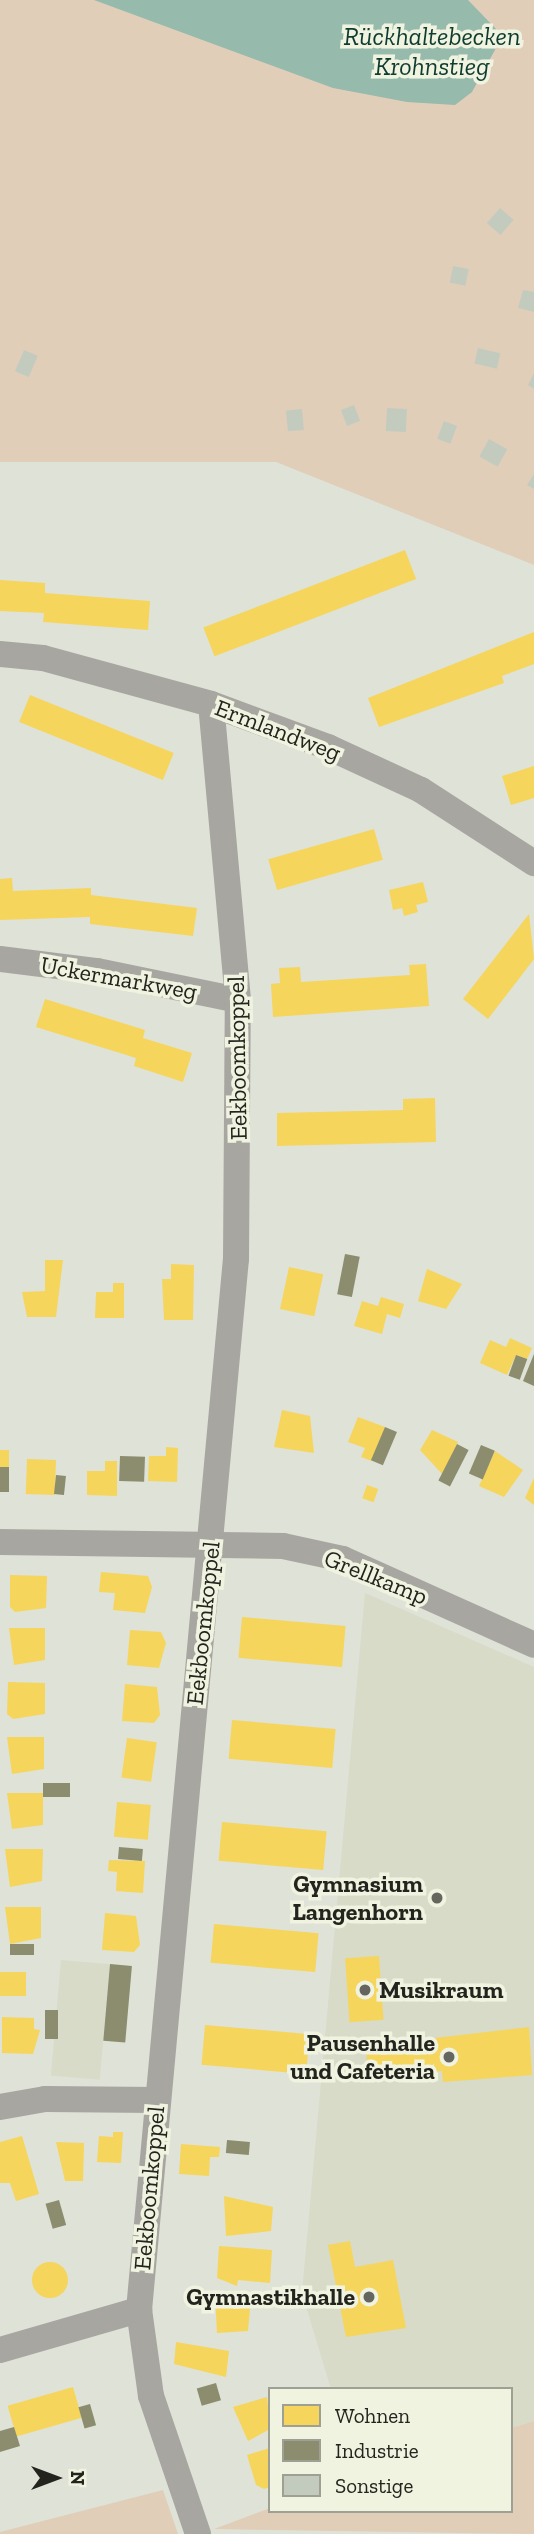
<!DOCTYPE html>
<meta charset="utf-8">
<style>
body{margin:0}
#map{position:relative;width:534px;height:2534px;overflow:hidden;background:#dfe2d7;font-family:"Zilla Slab",serif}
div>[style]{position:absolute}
.built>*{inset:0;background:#d7dbc8;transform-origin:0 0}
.green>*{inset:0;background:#e1ceb9}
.water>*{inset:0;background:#96baac}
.homes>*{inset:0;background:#f6d55c;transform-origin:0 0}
.round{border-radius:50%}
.industry>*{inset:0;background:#8c8c6e;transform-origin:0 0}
.building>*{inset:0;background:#c3cbbf;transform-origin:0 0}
.minor>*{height:26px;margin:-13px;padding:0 13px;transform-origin:13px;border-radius:13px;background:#a8a6a0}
.dots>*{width:19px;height:19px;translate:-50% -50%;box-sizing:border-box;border:4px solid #eff3e0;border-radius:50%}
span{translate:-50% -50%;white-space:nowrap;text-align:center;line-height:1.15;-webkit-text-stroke:7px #eff3e0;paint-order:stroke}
.street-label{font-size:24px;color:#23241d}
.poi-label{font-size:24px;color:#23241d;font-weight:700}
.right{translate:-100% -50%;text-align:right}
.left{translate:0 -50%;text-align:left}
.water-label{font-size:26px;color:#0f3c30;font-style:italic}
.legend{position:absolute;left:268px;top:2387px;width:245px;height:126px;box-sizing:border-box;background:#eff3e0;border:2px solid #9da092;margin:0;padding:9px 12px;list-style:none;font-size:21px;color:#23241d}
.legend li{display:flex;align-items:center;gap:14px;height:35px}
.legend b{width:35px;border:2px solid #9da092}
.north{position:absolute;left:21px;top:2443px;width:70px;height:70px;-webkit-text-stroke:5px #eff3e0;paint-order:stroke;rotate:90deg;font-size:19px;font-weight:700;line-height:28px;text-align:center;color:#23241d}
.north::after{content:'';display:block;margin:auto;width:24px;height:32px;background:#23241d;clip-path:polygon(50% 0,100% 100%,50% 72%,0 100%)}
</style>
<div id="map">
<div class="built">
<i style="clip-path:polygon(365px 1593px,534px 1667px,534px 2421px,511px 2428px,511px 2389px,331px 2389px,302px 2293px)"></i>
<i style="left:61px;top:1960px;width:49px;height:116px;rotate:5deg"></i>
</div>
<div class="green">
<i style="clip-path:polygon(0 0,534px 0,534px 565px,276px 462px,0 462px)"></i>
<i style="clip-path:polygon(534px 2421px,534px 2534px,214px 2529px,270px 2508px,511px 2511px,511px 2428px)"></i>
<i style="clip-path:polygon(163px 2490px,178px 2534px,0 2534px,0 2532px)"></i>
</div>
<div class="water">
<i style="clip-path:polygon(94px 0,468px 0,497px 30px,496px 48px,472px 92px,455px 105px,407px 102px,333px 88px)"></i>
</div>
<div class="homes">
<i style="left:405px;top:550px;width:31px;height:216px;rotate:69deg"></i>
<i style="clip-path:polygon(0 580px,45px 583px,45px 593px,150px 601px,148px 630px,43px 622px,44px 613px,0 611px)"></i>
<i style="clip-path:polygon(534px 632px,534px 664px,502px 676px,504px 683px,379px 727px,368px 698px)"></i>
<i style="left:30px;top:695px;width:155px;height:29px;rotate:22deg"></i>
<i style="clip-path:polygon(534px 766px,534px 798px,511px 805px,502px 776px)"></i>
<i style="left:374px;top:829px;width:32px;height:110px;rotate:74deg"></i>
<i style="clip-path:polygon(12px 878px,13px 891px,91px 888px,91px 895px,197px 908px,193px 936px,90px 924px,90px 917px,0 920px,0 879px)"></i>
<i style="clip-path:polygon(423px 882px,428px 902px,416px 905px,418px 912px,404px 916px,402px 908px,393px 910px,389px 890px)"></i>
<i style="clip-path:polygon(529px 914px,534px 959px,488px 1019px,463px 999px)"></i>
<i style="clip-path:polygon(426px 964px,429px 1006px,273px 1017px,271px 984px,280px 983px,279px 968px,300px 967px,301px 982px,410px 975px,409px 965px)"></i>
<i style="clip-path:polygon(45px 999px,145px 1030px,143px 1038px,192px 1053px,183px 1082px,134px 1066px,136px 1058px,36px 1027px)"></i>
<i style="clip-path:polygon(435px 1098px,436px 1142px,277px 1146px,277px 1113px,403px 1110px,403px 1099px)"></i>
<i style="clip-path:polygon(45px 1260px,63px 1260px,56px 1317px,27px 1317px,22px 1292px,45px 1291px)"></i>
<i style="clip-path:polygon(171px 1264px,194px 1265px,193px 1320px,164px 1320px,162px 1279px,171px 1279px)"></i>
<i style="left:289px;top:1267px;width:35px;height:43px;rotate:12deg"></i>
<i style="clip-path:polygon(427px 1269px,462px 1284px,446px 1309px,418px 1301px)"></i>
<i style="clip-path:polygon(113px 1283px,124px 1283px,124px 1318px,95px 1318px,96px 1292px,113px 1292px)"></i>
<i style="clip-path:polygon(381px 1297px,404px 1304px,400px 1318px,387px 1314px,382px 1334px,354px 1326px,362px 1301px,378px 1306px)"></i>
<i style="clip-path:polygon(510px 1338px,532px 1348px,527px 1359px,516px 1355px,507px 1375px,480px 1363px,490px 1340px,506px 1347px)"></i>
<i style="clip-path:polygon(282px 1410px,310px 1416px,314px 1453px,274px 1447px)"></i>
<i style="clip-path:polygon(358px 1417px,385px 1427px,372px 1461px,361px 1457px,365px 1448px,348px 1442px)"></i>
<i style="clip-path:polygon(432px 1430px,458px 1442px,443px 1475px,420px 1450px)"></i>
<i style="clip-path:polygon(166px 1447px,178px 1448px,177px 1482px,148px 1481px,149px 1456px,166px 1456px)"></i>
<i style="left:0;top:1450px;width:9px;height:17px"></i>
<i style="clip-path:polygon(495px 1451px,523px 1470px,504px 1497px,479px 1486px)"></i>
<i style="left:27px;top:1459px;width:29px;height:35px;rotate:2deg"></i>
<i style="clip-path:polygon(105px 1461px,117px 1461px,117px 1496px,87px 1495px,87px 1471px,105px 1471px)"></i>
<i style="clip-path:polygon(534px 1478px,534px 1505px,525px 1498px)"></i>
<i style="left:367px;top:1485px;width:12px;height:14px;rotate:20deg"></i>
<i style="clip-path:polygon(101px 1572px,148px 1576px,152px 1587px,145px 1613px,113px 1610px,115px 1593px,99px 1592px)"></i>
<i style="clip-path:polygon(10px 1575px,47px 1576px,46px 1608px,15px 1612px,10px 1607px)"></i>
<i style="left:242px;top:1617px;width:104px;height:41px;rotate:5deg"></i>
<i style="clip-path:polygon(9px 1628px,45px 1628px,45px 1660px,14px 1665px)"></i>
<i style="clip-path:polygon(130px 1630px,161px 1632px,166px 1643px,159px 1668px,127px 1665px)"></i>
<i style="clip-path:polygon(8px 1682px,45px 1683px,45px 1714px,13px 1719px,7px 1714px)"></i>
<i style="clip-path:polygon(125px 1684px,157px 1687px,160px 1715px,154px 1723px,122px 1721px)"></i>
<i style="left:232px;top:1720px;width:104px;height:39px;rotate:5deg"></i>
<i style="clip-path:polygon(7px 1737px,44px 1737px,44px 1769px,12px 1774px)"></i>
<i style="left:127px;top:1738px;width:30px;height:40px;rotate:8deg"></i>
<i style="clip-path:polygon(7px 1793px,43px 1793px,43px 1825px,12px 1829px)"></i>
<i style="left:117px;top:1802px;width:34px;height:35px;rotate:5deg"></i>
<i style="left:222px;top:1822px;width:105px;height:39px;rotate:5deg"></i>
<i style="clip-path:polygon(5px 1849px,43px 1849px,42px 1881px,10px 1887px)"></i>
<i style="clip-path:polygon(109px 1860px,145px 1861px,143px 1893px,116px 1891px,117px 1872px,108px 1871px)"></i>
<i style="clip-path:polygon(5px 1907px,41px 1907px,41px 1938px,10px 1944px)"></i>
<i style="clip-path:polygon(105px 1913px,136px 1916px,140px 1945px,134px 1952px,102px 1950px)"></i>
<i style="left:214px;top:1924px;width:105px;height:39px;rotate:5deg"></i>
<i style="left:379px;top:1956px;width:64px;height:34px;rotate:86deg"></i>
<i style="left:0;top:1972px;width:26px;height:24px"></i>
<i style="clip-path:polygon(2px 2017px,34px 2018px,34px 2029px,40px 2030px,33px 2054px,2px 2053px)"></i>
<i style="left:205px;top:2025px;width:105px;height:40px;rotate:5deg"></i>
<i style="clip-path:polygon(529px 2027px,532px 2075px,443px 2082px,442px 2071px,368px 2077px,366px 2046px)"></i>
<i style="clip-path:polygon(113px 2132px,123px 2132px,121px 2163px,97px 2162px,99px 2136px,113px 2137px)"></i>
<i style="clip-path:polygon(22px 2136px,39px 2194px,16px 2201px,10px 2183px,0 2183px,0 2142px)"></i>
<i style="clip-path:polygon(56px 2142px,84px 2143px,83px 2181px,65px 2181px)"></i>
<i style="clip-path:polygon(181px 2144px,220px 2147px,219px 2157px,210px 2157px,209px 2176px,179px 2174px)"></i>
<i style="clip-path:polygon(224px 2196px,273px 2207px,271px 2231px,226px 2236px)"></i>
<i style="clip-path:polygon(350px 2241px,355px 2267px,393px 2260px,406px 2328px,346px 2337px,328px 2245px)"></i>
<i style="clip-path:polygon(219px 2246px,272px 2250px,270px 2283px,238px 2280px,237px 2286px,217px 2278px)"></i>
<i class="round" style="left:32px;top:2262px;width:36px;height:36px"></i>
<i style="clip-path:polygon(215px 2295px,251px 2298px,248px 2331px,217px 2333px)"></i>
<i style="clip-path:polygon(176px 2342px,229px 2351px,226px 2377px,174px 2364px)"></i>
<i style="left:73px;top:2387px;width:32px;height:68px;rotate:74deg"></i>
<i style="clip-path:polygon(267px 2397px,270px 2429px,248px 2441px,233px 2407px)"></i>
<i style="clip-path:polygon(270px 2448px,270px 2487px,264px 2489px,256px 2485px,247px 2455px)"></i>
</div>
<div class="industry">
<i style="left:345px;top:1254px;width:15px;height:41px;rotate:11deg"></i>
<i style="clip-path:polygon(534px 1354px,534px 1386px,523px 1381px)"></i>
<i style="left:516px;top:1355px;width:12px;height:22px;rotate:20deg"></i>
<i style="left:385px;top:1427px;width:13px;height:36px;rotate:23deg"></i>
<i style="left:457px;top:1444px;width:13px;height:41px;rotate:27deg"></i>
<i style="left:481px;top:1445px;width:15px;height:31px;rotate:23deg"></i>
<i style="left:120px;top:1456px;width:25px;height:25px;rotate:2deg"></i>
<i style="left:0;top:1467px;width:9px;height:25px"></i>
<i style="left:56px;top:1475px;width:10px;height:19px;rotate:6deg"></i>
<i style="left:43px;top:1783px;width:27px;height:14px"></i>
<i style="left:119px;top:1847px;width:24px;height:12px;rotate:5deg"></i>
<i style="left:10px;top:1944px;width:24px;height:11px"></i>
<i style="left:110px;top:1964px;width:22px;height:77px;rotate:5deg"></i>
<i style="left:45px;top:2010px;width:13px;height:29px"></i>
<i style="left:227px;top:2140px;width:23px;height:13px;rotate:5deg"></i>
<i style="left:59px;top:2200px;width:26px;height:14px;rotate:74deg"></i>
<i style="left:216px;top:2383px;width:18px;height:20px;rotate:74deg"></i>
<i style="left:90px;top:2404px;width:22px;height:12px;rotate:74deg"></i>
<i style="clip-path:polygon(14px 2427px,20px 2446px,0 2452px,0 2431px)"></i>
</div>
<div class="building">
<i style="left:500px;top:208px;width:18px;height:20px;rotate:41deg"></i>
<i style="left:453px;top:266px;width:16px;height:17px;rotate:11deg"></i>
<i style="clip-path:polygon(523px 290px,534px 292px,534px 312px,518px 308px)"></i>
<i style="left:478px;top:348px;width:23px;height:16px;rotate:13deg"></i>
<i style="left:24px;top:350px;width:15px;height:23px;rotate:23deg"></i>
<i style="clip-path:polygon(534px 373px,534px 389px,528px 385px)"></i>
<i style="left:354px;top:405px;width:17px;height:14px;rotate:69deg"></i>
<i style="left:387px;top:408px;width:20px;height:23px;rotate:3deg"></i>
<i style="left:302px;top:409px;width:21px;height:16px;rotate:85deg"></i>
<i style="left:444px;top:421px;width:14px;height:19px;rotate:21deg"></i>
<i style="left:489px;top:439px;width:21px;height:20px;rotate:29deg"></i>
<i style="clip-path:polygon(534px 474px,534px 489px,527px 485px)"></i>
</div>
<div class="minor">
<i style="left:0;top:654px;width:43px;rotate:5.3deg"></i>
<i style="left:43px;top:658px;width:174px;rotate:15.3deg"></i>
<i style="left:211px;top:704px;width:125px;rotate:20.2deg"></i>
<i style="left:328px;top:747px;width:102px;rotate:24.8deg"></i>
<i style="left:421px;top:790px;width:135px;rotate:32.9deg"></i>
<i style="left:0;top:959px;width:98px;rotate:7.1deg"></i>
<i style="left:97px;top:971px;width:144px;rotate:11.6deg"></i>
<i style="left:0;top:1542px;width:283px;rotate:0.8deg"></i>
<i style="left:283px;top:1546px;width:61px;rotate:12.2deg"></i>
<i style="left:343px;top:1559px;width:209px;rotate:24.2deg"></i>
<i style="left:0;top:2107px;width:46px;rotate:-10.1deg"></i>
<i style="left:45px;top:2099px;width:111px;rotate:0.5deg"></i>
<i style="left:0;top:2350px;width:145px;rotate:-16.1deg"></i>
<i style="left:198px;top:2534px;width:146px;rotate:-108.8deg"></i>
<i style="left:151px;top:2396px;width:87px;rotate:-97.9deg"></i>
<i style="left:139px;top:2310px;width:1055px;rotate:-84.73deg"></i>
<i style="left:236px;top:1259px;width:259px;rotate:-89.6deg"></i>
<i style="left:238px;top:1000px;width:297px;rotate:-95.2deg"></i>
</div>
<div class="dots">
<i style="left:437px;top:1898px;background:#65665e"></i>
<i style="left:365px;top:1990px;background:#65665e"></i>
<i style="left:449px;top:2057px;background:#65665e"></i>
<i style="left:369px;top:2297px;background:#65665e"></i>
</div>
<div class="street-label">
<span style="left:278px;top:730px;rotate:21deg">Ermlandweg</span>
<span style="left:119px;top:978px;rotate:10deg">Uckermarkweg</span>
<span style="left:237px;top:1058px;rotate:-91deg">Eekboomkoppel</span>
<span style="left:376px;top:1577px;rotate:22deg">Grellkamp</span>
<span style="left:203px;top:1623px;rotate:-84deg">Eekboomkoppel</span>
<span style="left:149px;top:2188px;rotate:-85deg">Eekboomkoppel</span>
</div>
<div class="poi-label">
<span class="right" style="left:423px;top:1898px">Gymnasium<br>Langenhorn</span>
<span class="left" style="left:379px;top:1990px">Musikraum</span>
<span class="right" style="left:435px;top:2057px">Pausenhalle<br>und Cafeteria</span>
<span class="right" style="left:355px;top:2297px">Gymnastikhalle</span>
</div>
<div class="water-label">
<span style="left:432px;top:52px">Rückhaltebecken<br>Krohnstieg</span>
</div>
<ul class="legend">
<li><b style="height:19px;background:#f6d55c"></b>Wohnen</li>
<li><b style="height:19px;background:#8c8c6e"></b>Industrie</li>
<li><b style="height:19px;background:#c3cbbf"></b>Sonstige</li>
</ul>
<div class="north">N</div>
</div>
